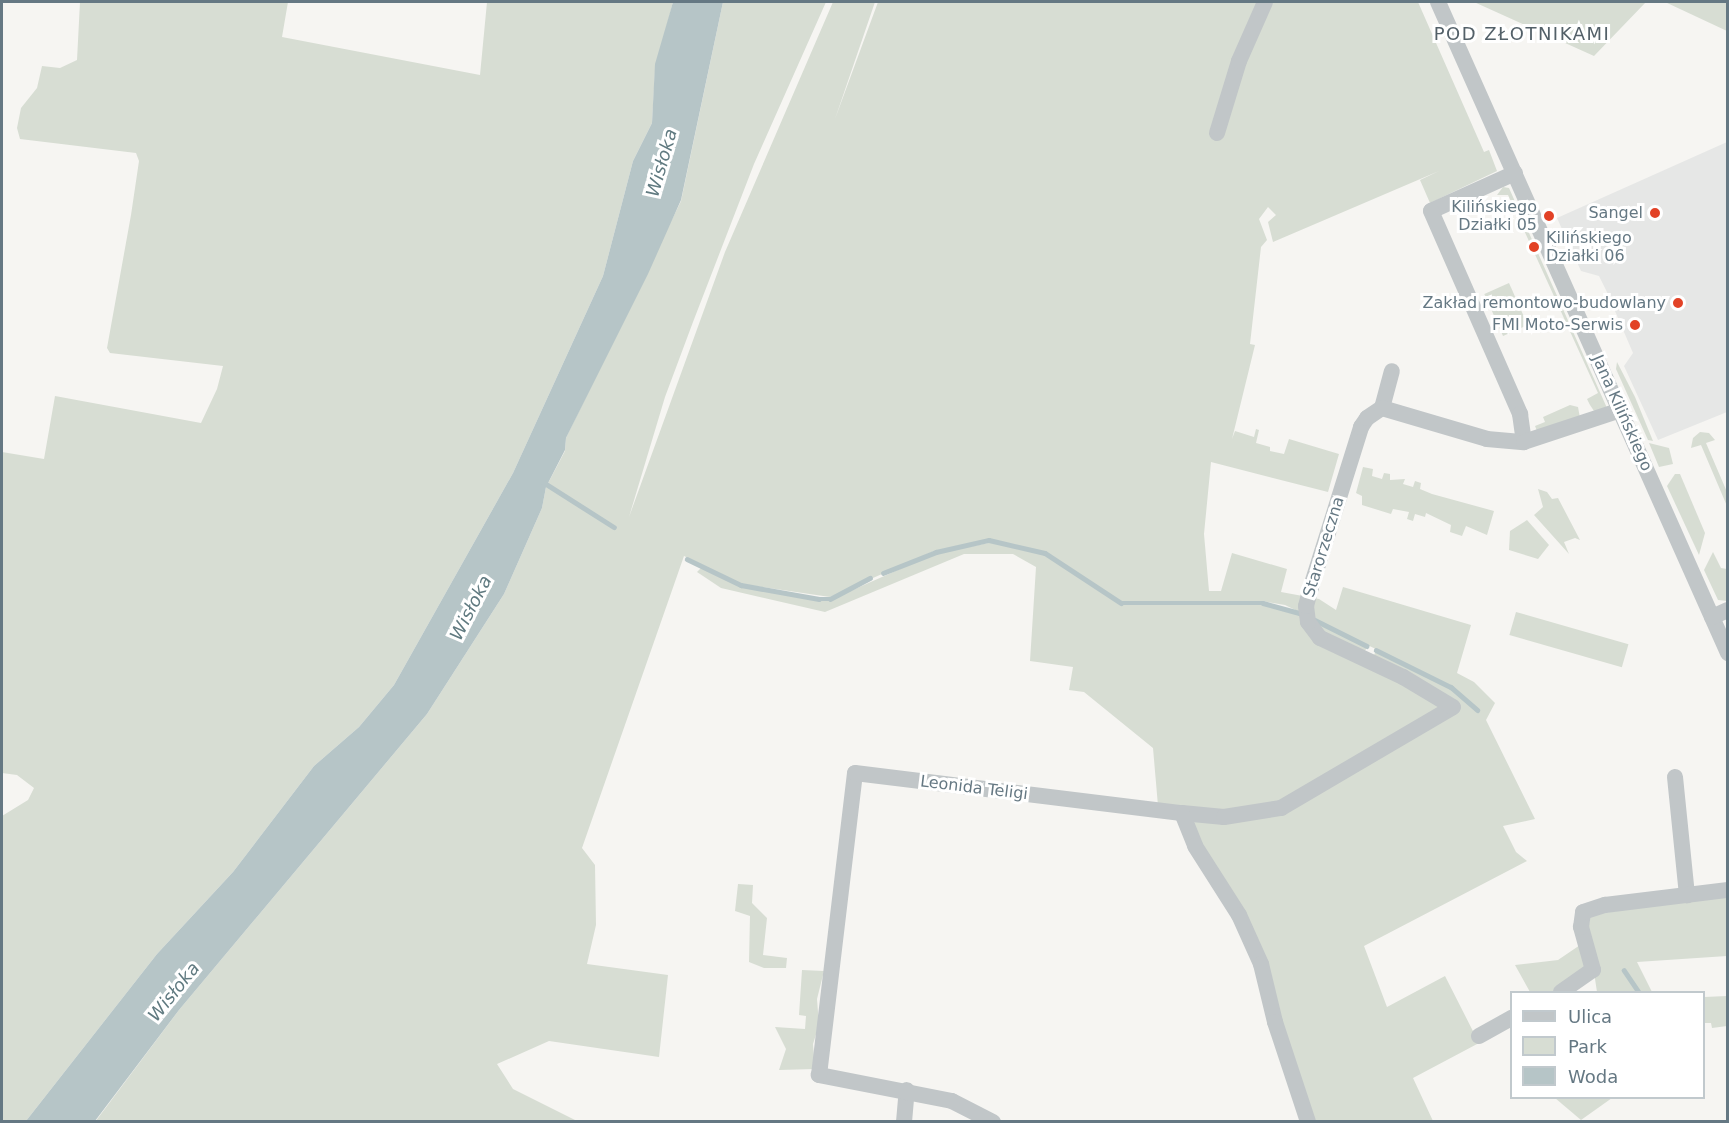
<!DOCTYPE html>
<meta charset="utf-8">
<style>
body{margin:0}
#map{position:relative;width:1729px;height:1123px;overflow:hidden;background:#f6f5f2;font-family:"DejaVu Sans",sans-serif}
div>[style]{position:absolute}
.built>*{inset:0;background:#e6e7e6}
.green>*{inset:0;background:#d7ddd3;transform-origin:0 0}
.water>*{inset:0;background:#b6c5c7}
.stream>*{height:4.5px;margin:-2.25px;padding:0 2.25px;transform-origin:2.25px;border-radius:2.25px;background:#b6c5c7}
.minor>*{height:16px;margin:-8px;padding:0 8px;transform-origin:8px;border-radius:8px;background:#c1c6c8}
.dots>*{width:16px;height:16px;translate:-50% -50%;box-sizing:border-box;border:3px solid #fff;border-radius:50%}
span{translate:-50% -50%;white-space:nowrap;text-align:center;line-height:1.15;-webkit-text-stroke:6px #fff;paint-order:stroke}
.poi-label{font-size:16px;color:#657883}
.right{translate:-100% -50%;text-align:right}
.left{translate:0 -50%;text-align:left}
.street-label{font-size:16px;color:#657883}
.neighbourhood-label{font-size:18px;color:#536068;letter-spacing:1.5px}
.water-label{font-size:18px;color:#607a80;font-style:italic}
.frame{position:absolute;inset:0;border:3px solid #657883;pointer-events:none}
.legend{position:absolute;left:1510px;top:991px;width:195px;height:108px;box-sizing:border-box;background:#fff;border:2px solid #c1c9cd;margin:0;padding:8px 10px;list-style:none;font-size:18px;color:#657883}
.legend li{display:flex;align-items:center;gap:12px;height:30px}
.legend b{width:30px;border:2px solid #c1c9cd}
</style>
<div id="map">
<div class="built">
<i style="clip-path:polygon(1727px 142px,1727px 412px,1658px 440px,1624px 366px,1633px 353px,1606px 290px,1599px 276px,1581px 271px,1557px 218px)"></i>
</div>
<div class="green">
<i style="clip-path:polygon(80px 2px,288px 2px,282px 37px,480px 75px,487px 2px,673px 2px,655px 71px,652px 123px,633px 161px,603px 276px,513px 473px,394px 685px,359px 727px,314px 766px,233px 872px,157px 954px,26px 1121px,2px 1121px,2px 816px,28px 800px,34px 788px,17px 775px,2px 773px,2px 452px,44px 459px,55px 396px,201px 423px,217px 389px,223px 366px,110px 353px,107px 348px,131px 215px,139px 161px,136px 153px,20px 139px,17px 128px,21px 108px,37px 88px,42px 66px,60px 68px,77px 60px)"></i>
<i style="clip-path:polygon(723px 2px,826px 2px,754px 164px,693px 322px,665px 397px,629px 517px,725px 252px,833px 2px,875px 2px,835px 119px,878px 2px,1418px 2px,1484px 152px,1489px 150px,1497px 171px,1430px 203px,1420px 180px,1439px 171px,1273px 242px,1268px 222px,1276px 215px,1268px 207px,1259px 219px,1267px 240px,1261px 247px,1250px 344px,1255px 345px,1232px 439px,1235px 431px,1254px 437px,1256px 429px,1259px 430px,1256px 443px,1270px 447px,1270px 451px,1284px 454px,1289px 439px,1339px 454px,1328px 492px,1211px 462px,1204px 534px,1209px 591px,1221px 591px,1232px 553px,1287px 569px,1281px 592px,1319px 599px,1336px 610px,1343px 587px,1471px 625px,1457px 673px,1474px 682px,1495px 703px,1486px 720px,1535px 819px,1503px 826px,1516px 852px,1527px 861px,1364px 946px,1387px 1007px,1445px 976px,1479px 1043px,1413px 1078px,1433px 1121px,1313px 1121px,1266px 969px,1187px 825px,1158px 806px,1153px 748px,1084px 692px,1069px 690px,1073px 667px,1030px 661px,1036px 567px,1013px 554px,964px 554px,825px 612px,721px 588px,697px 572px,701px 568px,741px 586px,830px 600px,934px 554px,998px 541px,1047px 555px,1122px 605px,1263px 603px,1294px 611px,1367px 647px,1365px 651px,1374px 655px,1376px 651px,1451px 688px,1477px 709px,1452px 686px,1285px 605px,1262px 601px,1122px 602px,1046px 552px,989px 539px,934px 551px,830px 597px,741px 584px,684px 556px,582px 848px,595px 865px,596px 925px,587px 964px,668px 975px,659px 1057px,549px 1041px,497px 1064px,513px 1089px,577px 1121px,95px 1122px,179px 1010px,427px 714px,504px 594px,542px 508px,546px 487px,565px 451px,566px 438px,681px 201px)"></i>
<i style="clip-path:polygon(1461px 2px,1646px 2px,1594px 56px,1474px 2px)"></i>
<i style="clip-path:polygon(1665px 2px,1727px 2px,1727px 31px)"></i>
<i style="clip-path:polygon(1503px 187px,1509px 188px,1607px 408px,1594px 411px,1590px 405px,1587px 399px,1598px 393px,1508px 195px,1497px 195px)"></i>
<i style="left:1509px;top:283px;width:46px;height:27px;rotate:66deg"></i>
<i style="clip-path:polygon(1617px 362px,1635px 397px,1653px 441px,1648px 440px,1616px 369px)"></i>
<i style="clip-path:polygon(1570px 405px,1578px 407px,1580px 418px,1537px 431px,1535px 426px,1545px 422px,1543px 417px)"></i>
<i style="clip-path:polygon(1700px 432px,1709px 433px,1715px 440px,1706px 443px,1727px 492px,1727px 506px,1701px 445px,1691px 448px,1693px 438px)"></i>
<i style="clip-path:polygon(1649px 443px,1669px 448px,1673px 464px,1659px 467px)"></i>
<i style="clip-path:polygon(1363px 467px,1373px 469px,1372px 476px,1382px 479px,1384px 473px,1390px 474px,1390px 480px,1405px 479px,1403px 484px,1413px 487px,1415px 481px,1421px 483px,1420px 489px,1432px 494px,1494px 511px,1487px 535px,1466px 526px,1462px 536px,1450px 532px,1451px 525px,1426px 513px,1425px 517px,1415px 514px,1413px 521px,1407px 519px,1409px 512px,1393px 509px,1391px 514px,1362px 505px,1362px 496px,1356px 493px)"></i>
<i style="clip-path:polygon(1675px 474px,1680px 474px,1705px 533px,1699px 555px,1667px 486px)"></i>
<i style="clip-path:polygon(1538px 489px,1547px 492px,1552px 499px,1558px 498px,1580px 540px,1575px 538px,1564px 542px,1569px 554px,1534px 515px,1543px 507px)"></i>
<i style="clip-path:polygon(1527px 520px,1549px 545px,1538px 559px,1509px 550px,1510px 531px)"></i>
<i style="clip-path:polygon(1713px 552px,1721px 568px,1727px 569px,1727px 601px,1718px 600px,1704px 570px)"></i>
<i style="left:1516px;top:612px;width:117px;height:24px;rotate:16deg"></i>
<i style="clip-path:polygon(738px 884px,753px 885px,752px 903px,767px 918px,763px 955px,787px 958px,786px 968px,764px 968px,749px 962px,750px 916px,735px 911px)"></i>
<i style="clip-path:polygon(1727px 894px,1727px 956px,1637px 962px,1652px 992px,1597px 992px,1588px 933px,1590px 915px)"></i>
<i style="clip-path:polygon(1583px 943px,1587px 967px,1552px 992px,1530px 992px,1515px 965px,1558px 960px)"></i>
<i style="clip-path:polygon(802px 970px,824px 971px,817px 999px,819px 1025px,813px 1044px,815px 1069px,779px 1070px,786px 1049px,775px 1027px,805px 1029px,806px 1016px,799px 1015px)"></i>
<i style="clip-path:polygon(1727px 996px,1727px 1026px,1712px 1028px,1711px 1023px,1704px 1023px,1704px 997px)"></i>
<i style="clip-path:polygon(1555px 1098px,1612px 1098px,1581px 1120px)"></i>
</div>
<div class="water">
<i style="clip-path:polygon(673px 2px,723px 2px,681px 200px,648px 274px,566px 438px,565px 450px,546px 487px,542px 508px,504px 594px,427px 714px,179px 1010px,95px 1121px,26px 1121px,157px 954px,233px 872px,314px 766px,359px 727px,394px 685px,513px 473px,603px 276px,633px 161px,652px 123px,655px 64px)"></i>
</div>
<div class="stream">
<i style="left:543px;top:482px;width:84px;rotate:32.4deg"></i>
<i style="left:687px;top:559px;width:60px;rotate:25.7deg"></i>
<i style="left:741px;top:585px;width:79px;rotate:10.2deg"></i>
<i style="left:819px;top:599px;width:11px"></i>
<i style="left:830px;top:599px;width:45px;rotate:-27.7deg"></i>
<i style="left:883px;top:573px;width:57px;rotate:-21.6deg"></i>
<i style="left:936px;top:552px;width:54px;rotate:-12.8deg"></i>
<i style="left:989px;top:540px;width:57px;rotate:13.1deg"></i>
<i style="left:1045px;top:553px;width:91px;rotate:33.3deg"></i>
<i style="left:1121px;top:603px;width:142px"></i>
<i style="left:1263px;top:603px;width:41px;rotate:15.4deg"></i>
<i style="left:1313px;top:619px;width:60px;rotate:26.6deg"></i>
<i style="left:1376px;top:650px;width:84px;rotate:26.3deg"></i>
<i style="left:1451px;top:687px;width:35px;rotate:41deg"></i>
<i style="left:1624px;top:970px;width:27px;rotate:56deg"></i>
</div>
<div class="minor">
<i style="left:1438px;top:2px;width:713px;rotate:65.99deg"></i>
<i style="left:1217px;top:133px;width:75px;rotate:-73deg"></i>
<i style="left:1239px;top:61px;width:64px;rotate:-66.2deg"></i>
<i style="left:1515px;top:173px;width:92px;rotate:155.7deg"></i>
<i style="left:1431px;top:211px;width:222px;rotate:66.3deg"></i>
<i style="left:1520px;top:414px;width:28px;rotate:82deg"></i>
<i style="left:1382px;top:408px;width:38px;rotate:-75deg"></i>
<i style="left:1712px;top:617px;width:17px;rotate:-24deg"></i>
<i style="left:1675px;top:777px;width:119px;rotate:84.2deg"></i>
<i style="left:1182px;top:813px;width:42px;rotate:5.4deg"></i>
<i style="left:1224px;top:817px;width:58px;rotate:-9deg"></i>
<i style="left:1281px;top:808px;width:199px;rotate:-30.4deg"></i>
<i style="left:1453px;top:707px;width:58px;rotate:-149deg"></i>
<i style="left:1403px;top:677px;width:92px;rotate:-154.8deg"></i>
<i style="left:1320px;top:638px;width:20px;rotate:-127deg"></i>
<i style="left:1308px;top:622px;width:16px;rotate:-97deg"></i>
<i style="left:1306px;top:606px;width:20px;rotate:-75deg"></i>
<i style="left:1311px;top:587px;width:168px;rotate:-72.6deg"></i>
<i style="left:1361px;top:427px;width:11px;rotate:-56deg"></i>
<i style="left:1367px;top:418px;width:18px;rotate:-34deg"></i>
<i style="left:1382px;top:408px;width:109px;rotate:16.4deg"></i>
<i style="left:1487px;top:439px;width:37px;rotate:5deg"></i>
<i style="left:1524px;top:442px;width:102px;rotate:-18.3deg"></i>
<i style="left:1561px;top:992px;width:39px;rotate:-35deg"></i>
<i style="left:1593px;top:970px;width:45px;rotate:-105.6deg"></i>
<i style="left:1581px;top:927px;width:15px;rotate:-82deg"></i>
<i style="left:1583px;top:912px;width:23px;rotate:-18deg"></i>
<i style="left:1605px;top:905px;width:124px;rotate:-7deg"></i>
<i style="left:1479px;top:1036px;width:38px;rotate:-29deg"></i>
<i style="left:904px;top:1122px;width:32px;rotate:-85deg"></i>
<i style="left:993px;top:1122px;width:46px;rotate:-152.9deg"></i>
<i style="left:952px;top:1101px;width:136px;rotate:-168.9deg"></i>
<i style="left:819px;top:1075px;width:304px;rotate:-83.2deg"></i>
<i style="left:855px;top:773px;width:329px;rotate:7deg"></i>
<i style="left:1182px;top:813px;width:35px;rotate:68deg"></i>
<i style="left:1195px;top:846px;width:82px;rotate:57.5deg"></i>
<i style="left:1239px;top:915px;width:54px;rotate:65.8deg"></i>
<i style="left:1261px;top:964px;width:60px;rotate:76.4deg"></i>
<i style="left:1275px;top:1022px;width:105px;rotate:71.7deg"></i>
</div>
<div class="dots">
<i style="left:1655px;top:213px;background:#e24226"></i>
<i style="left:1549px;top:216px;background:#e24226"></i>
<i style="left:1534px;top:247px;background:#e24226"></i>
<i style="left:1678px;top:303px;background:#e24226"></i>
<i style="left:1635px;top:325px;background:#e24226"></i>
</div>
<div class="poi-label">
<span class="right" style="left:1537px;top:216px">Kilińskiego<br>Działki 05</span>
<span class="right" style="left:1643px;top:213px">Sangel</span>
<span class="left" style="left:1546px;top:247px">Kilińskiego<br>Działki 06</span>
<span class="right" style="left:1666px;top:303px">Zakład remontowo-budowlany</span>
<span class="right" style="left:1623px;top:325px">FMI Moto-Serwis</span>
</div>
<div class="street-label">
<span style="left:1622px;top:413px;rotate:66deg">Jana Kilińskiego</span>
<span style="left:1324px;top:547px;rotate:-73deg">Starorzeczna</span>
<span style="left:974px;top:788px;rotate:7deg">Leonida Teligi</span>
</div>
<div class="neighbourhood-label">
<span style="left:1522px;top:34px">POD ZŁOTNIKAMI</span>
</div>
<div class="water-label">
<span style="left:662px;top:163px;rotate:-74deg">Wisłoka</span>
<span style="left:471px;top:608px;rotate:-63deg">Wisłoka</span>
<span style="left:174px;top:992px;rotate:-51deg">Wisłoka</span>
</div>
<div class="frame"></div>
<ul class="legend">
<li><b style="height:8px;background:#c1c6c8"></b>Ulica</li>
<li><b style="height:16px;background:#d7ddd3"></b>Park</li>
<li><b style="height:16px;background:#b6c5c7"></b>Woda</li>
</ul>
</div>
